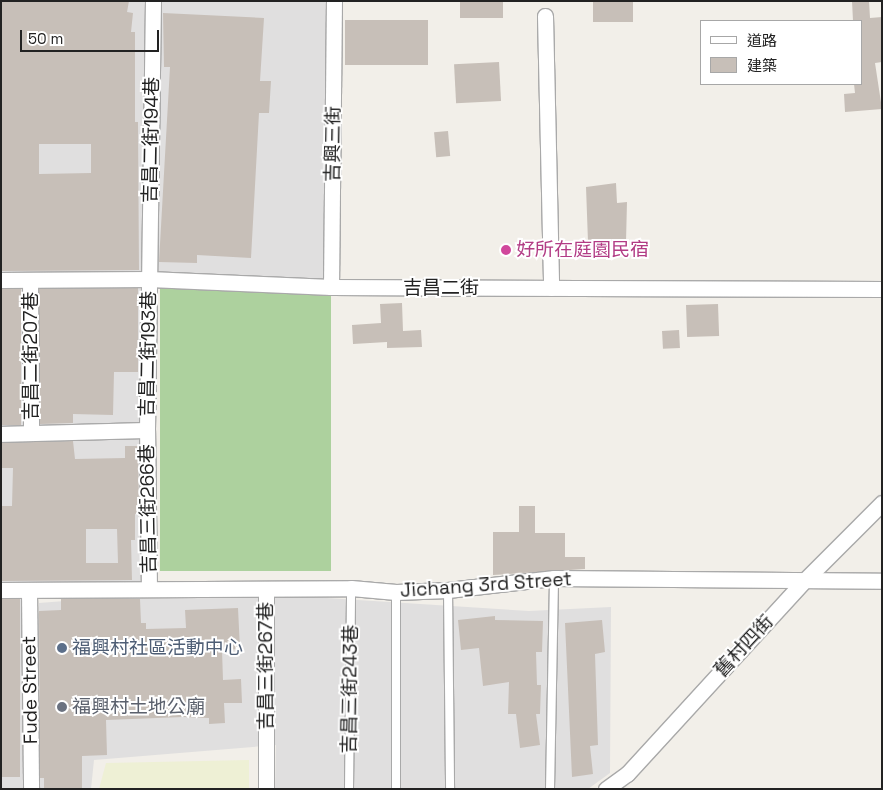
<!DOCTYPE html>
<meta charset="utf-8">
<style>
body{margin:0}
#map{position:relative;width:883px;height:790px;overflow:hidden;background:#f2efe9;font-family:"Space Grotesk","Noto Sans TC",sans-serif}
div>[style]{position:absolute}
.residential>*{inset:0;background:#e0dfdf}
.farmland>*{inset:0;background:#eef0d5}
.forest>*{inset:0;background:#add19e;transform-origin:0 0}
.building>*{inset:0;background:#c7bfb8;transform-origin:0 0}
.roads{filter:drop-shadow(1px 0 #a9a9a9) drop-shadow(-1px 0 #a9a9a9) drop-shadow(0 1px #a9a9a9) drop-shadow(0 -1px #a9a9a9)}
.service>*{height:8px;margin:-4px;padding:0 4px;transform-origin:4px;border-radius:4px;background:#fff}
.minor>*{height:15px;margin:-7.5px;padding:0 7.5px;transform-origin:7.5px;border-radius:7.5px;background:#fff}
.dots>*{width:14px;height:14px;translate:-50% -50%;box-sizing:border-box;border:2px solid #fff;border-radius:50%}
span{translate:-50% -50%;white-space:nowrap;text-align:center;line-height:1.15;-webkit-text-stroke:4px #fff;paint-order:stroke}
.street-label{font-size:19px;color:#222}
.hotel-label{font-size:19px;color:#b23c85}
.left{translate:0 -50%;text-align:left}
.service-label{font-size:19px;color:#4e5e75}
.worship-label{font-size:19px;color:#5b616d}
.frame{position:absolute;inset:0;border:2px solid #222;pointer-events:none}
.legend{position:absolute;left:700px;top:20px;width:162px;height:65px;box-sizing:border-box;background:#fff;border:1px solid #a7a7a7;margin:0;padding:6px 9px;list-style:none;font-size:15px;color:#222}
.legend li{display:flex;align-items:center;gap:10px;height:25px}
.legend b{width:25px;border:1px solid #a7a7a7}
.scale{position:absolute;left:20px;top:30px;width:139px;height:22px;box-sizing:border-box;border:2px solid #222;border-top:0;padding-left:6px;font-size:15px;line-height:18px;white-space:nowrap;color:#222;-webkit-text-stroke:4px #fff;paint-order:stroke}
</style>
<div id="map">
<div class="residential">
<i style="clip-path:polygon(1px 1px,334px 1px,331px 287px,156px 286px,149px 589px,29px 591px,31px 789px,1px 789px)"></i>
<i style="clip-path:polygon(155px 594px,280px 595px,529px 611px,611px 607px,610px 773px,588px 789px,275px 789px,276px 745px,94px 760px,91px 789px,38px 789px,39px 603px)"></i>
</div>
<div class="farmland">
<i style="clip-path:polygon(249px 760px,249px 789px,99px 789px,106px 763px)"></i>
</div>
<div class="forest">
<i style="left:331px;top:287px;width:284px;height:171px;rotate:90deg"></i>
</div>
<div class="building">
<i style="clip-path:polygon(evenodd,1px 1px,129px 1px,127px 12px,133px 13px,131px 32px,135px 32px,135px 122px,138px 122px,139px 270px,1px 271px,1px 1px,39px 144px,91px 144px,91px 173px,39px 174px,39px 144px)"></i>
<i style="left:460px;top:1px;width:43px;height:17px"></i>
<i style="left:593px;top:1px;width:40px;height:21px"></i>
<i style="clip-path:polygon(852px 1px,869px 1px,870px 18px,882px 17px,882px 62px,875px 63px,882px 109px,845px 112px,844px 94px,855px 93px,854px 84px,862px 84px,862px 21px,853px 21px)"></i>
<i style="clip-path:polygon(163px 13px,264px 18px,260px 81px,271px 81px,269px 113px,259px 113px,251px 258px,197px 255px,197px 263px,159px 262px,170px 67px,164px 67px)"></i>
<i style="left:345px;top:20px;width:83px;height:45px"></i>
<i style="left:499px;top:62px;width:39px;height:45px;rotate:87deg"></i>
<i style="left:448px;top:131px;width:25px;height:14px;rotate:85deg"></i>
<i style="clip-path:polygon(616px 183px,617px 203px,627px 202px,626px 242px,588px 242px,586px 187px)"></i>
<i style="clip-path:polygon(138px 288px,138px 372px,114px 372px,113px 415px,73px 414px,73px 423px,40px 424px,39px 289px)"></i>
<i style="left:1px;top:289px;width:20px;height:136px"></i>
<i style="clip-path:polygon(402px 303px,403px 331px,421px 330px,422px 347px,387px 348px,387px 342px,353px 344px,352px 325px,381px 323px,380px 304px)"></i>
<i style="left:718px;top:304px;width:32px;height:32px;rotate:88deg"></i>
<i style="left:679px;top:330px;width:18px;height:17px;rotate:87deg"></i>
<i style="clip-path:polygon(evenodd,73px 441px,75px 459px,125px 458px,125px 446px,138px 446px,139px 514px,135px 514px,135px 540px,131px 540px,132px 580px,1px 581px,1px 506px,12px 506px,13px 468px,1px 468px,1px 443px,73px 441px,86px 529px,117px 529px,118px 563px,86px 563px,86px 529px)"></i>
<i style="clip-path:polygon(519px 506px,535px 506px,535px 533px,565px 533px,565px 557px,585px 557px,585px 569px,493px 575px,493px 532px,519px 532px)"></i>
<i style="left:1px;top:599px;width:19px;height:178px"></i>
<i style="clip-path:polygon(61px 599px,140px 599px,141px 623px,146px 623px,146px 629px,186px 628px,185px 610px,238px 608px,240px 649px,222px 650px,223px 680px,241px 679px,242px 703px,224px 703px,225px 723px,209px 724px,209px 718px,183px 717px,106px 720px,107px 755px,82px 756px,82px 789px,44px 789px,44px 778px,40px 778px,39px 611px,61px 610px)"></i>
<i style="clip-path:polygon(495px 616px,495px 620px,543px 621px,542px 652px,536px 652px,537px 685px,541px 685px,540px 714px,536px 714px,540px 745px,520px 748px,516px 714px,508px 714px,509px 682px,483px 686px,479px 648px,461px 650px,458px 620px)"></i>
<i style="clip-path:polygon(602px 620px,605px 652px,595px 654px,598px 745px,590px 746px,593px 774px,572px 777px,565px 623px)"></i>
</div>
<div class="roads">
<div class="service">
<i style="left:448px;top:590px;width:199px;rotate:89.4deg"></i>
<i style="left:396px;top:592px;width:197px;rotate:90deg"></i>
<i style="left:349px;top:789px;width:201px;rotate:-89.4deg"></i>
<i style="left:550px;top:789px;width:211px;rotate:-88.9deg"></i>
</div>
<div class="minor">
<i style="left:545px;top:16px;width:272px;rotate:88.7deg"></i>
<i style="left:1px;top:280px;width:148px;rotate:-0.4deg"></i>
<i style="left:149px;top:279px;width:182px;rotate:2.5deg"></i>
<i style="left:331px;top:287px;width:551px;rotate:0.21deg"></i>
<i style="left:30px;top:280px;width:153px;rotate:89.6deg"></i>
<i style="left:331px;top:287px;width:286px;rotate:-89.4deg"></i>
<i style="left:1px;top:434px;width:146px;rotate:-1.6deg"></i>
<i style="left:149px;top:589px;width:159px;rotate:-90.7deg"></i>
<i style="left:147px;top:430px;width:429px;rotate:-89.2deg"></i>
<i style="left:266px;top:589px;width:200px;rotate:90deg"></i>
<i style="left:1px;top:590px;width:350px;rotate:-0.3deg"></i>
<i style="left:351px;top:588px;width:45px;rotate:5.1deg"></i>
<i style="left:396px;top:592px;width:52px;rotate:-2.2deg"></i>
<i style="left:448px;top:590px;width:107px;rotate:-6.5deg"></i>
<i style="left:554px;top:578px;width:328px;rotate:0.5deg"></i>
<i style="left:29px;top:591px;width:198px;rotate:89.4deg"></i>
<i style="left:606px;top:789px;width:26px;rotate:-36deg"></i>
<i style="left:627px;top:774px;width:263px;rotate:-47.5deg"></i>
<i style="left:805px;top:580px;width:109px;rotate:-45deg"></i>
</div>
</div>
<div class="dots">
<i style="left:506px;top:250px;background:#d1479c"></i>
<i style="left:62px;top:648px;background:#5c6f8a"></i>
<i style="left:62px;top:707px;background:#6b7280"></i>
</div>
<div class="street-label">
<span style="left:151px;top:140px;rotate:-89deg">吉昌二街194巷</span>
<span style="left:333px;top:144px;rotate:-89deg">吉興三街</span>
<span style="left:441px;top:288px">吉昌二街</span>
<span style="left:148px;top:354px;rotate:-89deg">吉昌二街193巷</span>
<span style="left:31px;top:356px;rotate:-90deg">吉昌二街207巷</span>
<span style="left:148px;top:509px;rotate:-91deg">吉昌三街266巷</span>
<span style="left:486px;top:585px;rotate:-4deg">Jichang 3rd Street</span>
<span style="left:744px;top:646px;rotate:-47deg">舊村四街</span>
<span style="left:266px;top:666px;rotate:-90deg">吉昌三街267巷</span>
<span style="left:350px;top:689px;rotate:-89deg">吉昌三街243巷</span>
<span style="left:30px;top:690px;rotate:-91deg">Fude Street</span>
</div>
<div class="hotel-label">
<span class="left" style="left:516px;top:250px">好所在庭園民宿</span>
</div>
<div class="service-label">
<span class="left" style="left:72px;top:648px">福興村社區活動中心</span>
</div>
<div class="worship-label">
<span class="left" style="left:72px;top:707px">福興村土地公廟</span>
</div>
<div class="frame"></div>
<ul class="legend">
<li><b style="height:6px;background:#fff"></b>道路</li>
<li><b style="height:14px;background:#c7bfb8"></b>建築</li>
</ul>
<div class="scale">50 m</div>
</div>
